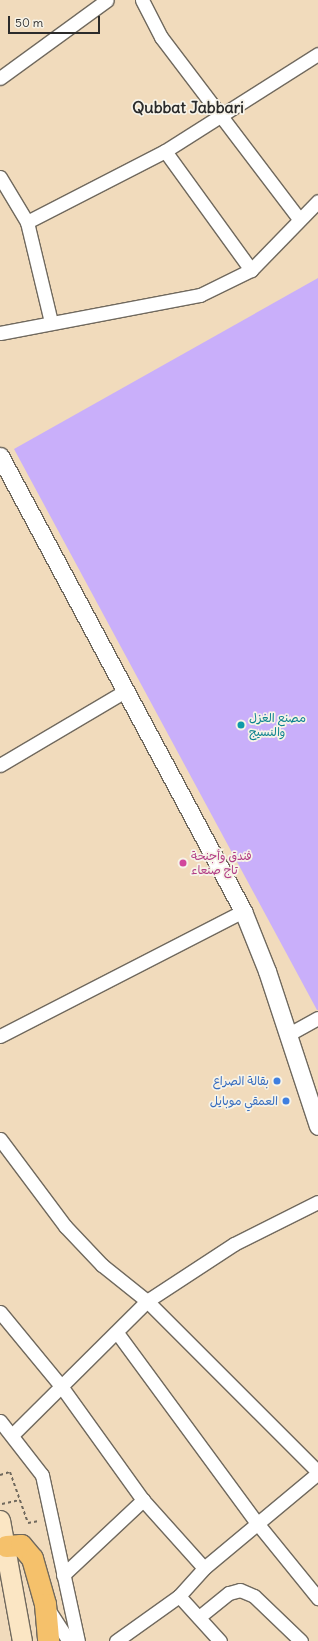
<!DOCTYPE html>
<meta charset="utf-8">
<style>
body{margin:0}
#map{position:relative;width:318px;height:1641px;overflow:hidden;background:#f1dbbc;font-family:Delius,"Playpen Sans Arabic",sans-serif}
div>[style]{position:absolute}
.building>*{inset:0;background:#c9affa}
.path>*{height:2px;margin-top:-1px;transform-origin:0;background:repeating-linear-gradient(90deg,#70695e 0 3px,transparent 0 6px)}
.roads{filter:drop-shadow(1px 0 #70695e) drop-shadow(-1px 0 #70695e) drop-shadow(0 1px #70695e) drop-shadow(0 -1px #70695e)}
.minor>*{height:13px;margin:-6.5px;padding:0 6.5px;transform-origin:6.5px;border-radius:6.5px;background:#fff}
.tertiary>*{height:17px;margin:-8.5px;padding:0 8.5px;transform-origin:8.5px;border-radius:8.5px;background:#fff}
.secondary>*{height:19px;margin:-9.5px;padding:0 9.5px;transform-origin:9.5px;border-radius:9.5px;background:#fbe6c4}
.primary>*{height:21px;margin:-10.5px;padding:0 10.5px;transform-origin:10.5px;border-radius:10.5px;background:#f5c16b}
.dots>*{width:11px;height:11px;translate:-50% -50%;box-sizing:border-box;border:2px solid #f7f3e8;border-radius:50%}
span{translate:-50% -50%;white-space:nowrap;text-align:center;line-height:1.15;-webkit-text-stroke:3.5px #f7f3e8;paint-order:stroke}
.culture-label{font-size:12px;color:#0d838f}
.left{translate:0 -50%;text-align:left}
.hotel-label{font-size:12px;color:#b23c85}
.shop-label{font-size:12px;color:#366cbe}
.right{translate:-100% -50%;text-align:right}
.district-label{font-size:16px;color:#2b2b2b;font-weight:700}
.scale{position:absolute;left:8px;top:16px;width:92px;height:18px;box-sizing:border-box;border:2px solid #2b2b2b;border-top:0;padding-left:5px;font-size:12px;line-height:14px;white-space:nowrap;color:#2b2b2b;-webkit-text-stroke:3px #f7f3e8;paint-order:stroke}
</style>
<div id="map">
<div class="building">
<i style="clip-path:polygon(318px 278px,318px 1010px,317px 1010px,14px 449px)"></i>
</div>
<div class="path">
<i style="left:0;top:1475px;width:10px;rotate:-17deg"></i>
<i style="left:10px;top:1472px;width:54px;rotate:70.6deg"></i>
<i style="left:28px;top:1523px;width:11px;rotate:-10deg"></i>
<i style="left:2px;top:1504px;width:18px;rotate:-13deg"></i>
</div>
<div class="roads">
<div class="minor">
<i style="left:142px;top:0;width:42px;rotate:62.8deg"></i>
<i style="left:161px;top:37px;width:228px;rotate:52.8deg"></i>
<i style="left:0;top:78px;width:132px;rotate:-36.1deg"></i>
<i style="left:165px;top:151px;width:147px;rotate:54.1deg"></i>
<i style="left:0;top:177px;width:52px;rotate:59deg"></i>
<i style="left:27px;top:222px;width:155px;rotate:-27.2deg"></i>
<i style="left:165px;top:151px;width:181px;rotate:-32.4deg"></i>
<i style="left:27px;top:222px;width:103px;rotate:76.5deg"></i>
<i style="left:0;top:333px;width:204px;rotate:-10.8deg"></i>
<i style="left:200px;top:295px;width:57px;rotate:-26.1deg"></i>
<i style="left:251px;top:270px;width:96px;rotate:-45.8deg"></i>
<i style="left:0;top:765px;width:147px;rotate:-30.6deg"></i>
<i style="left:289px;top:1034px;width:33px;rotate:-29deg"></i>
<i style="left:0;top:1036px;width:273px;rotate:-27.2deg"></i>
<i style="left:0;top:1139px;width:109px;rotate:53.2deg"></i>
<i style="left:65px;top:1226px;width:54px;rotate:46.5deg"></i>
<i style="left:102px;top:1265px;width:58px;rotate:38.7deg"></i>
<i style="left:147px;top:1301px;width:242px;rotate:45deg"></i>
<i style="left:0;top:1312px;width:96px;rotate:50.5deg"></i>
<i style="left:61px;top:1386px;width:140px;rotate:54.3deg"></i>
<i style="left:143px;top:1500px;width:91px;rotate:48.1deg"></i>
<i style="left:118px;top:1334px;width:235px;rotate:53.7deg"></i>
<i style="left:257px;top:1523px;width:97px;rotate:50.9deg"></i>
<i style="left:0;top:1421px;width:68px;rotate:52.1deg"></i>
<i style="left:42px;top:1475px;width:170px;rotate:77.8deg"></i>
<i style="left:12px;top:1435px;width:190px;rotate:-44.8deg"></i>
<i style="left:147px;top:1301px;width:104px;rotate:-33.2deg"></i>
<i style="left:234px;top:1244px;width:94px;rotate:-26.6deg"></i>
<i style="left:63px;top:1575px;width:110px;rotate:-43.2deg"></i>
<i style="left:179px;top:1596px;width:61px;rotate:47.7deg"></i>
<i style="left:48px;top:1609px;width:38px;rotate:57deg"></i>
<i style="left:199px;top:1617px;width:38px;rotate:-39deg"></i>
<i style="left:229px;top:1593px;width:11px;rotate:-15deg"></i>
<i style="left:240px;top:1590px;width:15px;rotate:23deg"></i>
<i style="left:254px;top:1596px;width:65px;rotate:43.8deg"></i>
<i style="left:116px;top:1641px;width:77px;rotate:-35.5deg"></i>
<i style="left:179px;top:1596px;width:38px;rotate:-48deg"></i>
<i style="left:204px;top:1568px;width:148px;rotate:-39.8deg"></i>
</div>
<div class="tertiary">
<i style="left:0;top:456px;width:516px;rotate:61.89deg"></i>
<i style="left:243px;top:911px;width:65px;rotate:68.2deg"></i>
<i style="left:267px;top:971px;width:163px;rotate:71.8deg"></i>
</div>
<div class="secondary">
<i style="left:0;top:1520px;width:123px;rotate:79.7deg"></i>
</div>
<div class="primary">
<i style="left:6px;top:1546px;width:15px;rotate:-4deg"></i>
<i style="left:21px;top:1545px;width:17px;rotate:50deg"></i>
<i style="left:32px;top:1558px;width:48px;rotate:74.2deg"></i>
<i style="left:45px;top:1604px;width:37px;rotate:85deg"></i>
</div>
</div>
<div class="dots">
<i style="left:241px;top:725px;background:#0f9aa8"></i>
<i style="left:183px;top:863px;background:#d1479c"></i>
<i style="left:277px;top:1081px;background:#3f7fe0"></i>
<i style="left:286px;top:1101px;background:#3f7fe0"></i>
</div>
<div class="culture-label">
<span class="left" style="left:249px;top:725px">مصنع الغزل<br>والنسيج</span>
</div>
<div class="hotel-label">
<span class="left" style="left:191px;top:863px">فندق وأجنحة<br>تاج صنعاء</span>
</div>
<div class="shop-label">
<span class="right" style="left:269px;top:1081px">بقالة الصراع</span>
<span class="right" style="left:278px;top:1101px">العمقي موبايل</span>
</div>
<div class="district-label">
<span style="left:188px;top:107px">Qubbat Jabbari</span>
</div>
<div class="scale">50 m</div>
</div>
